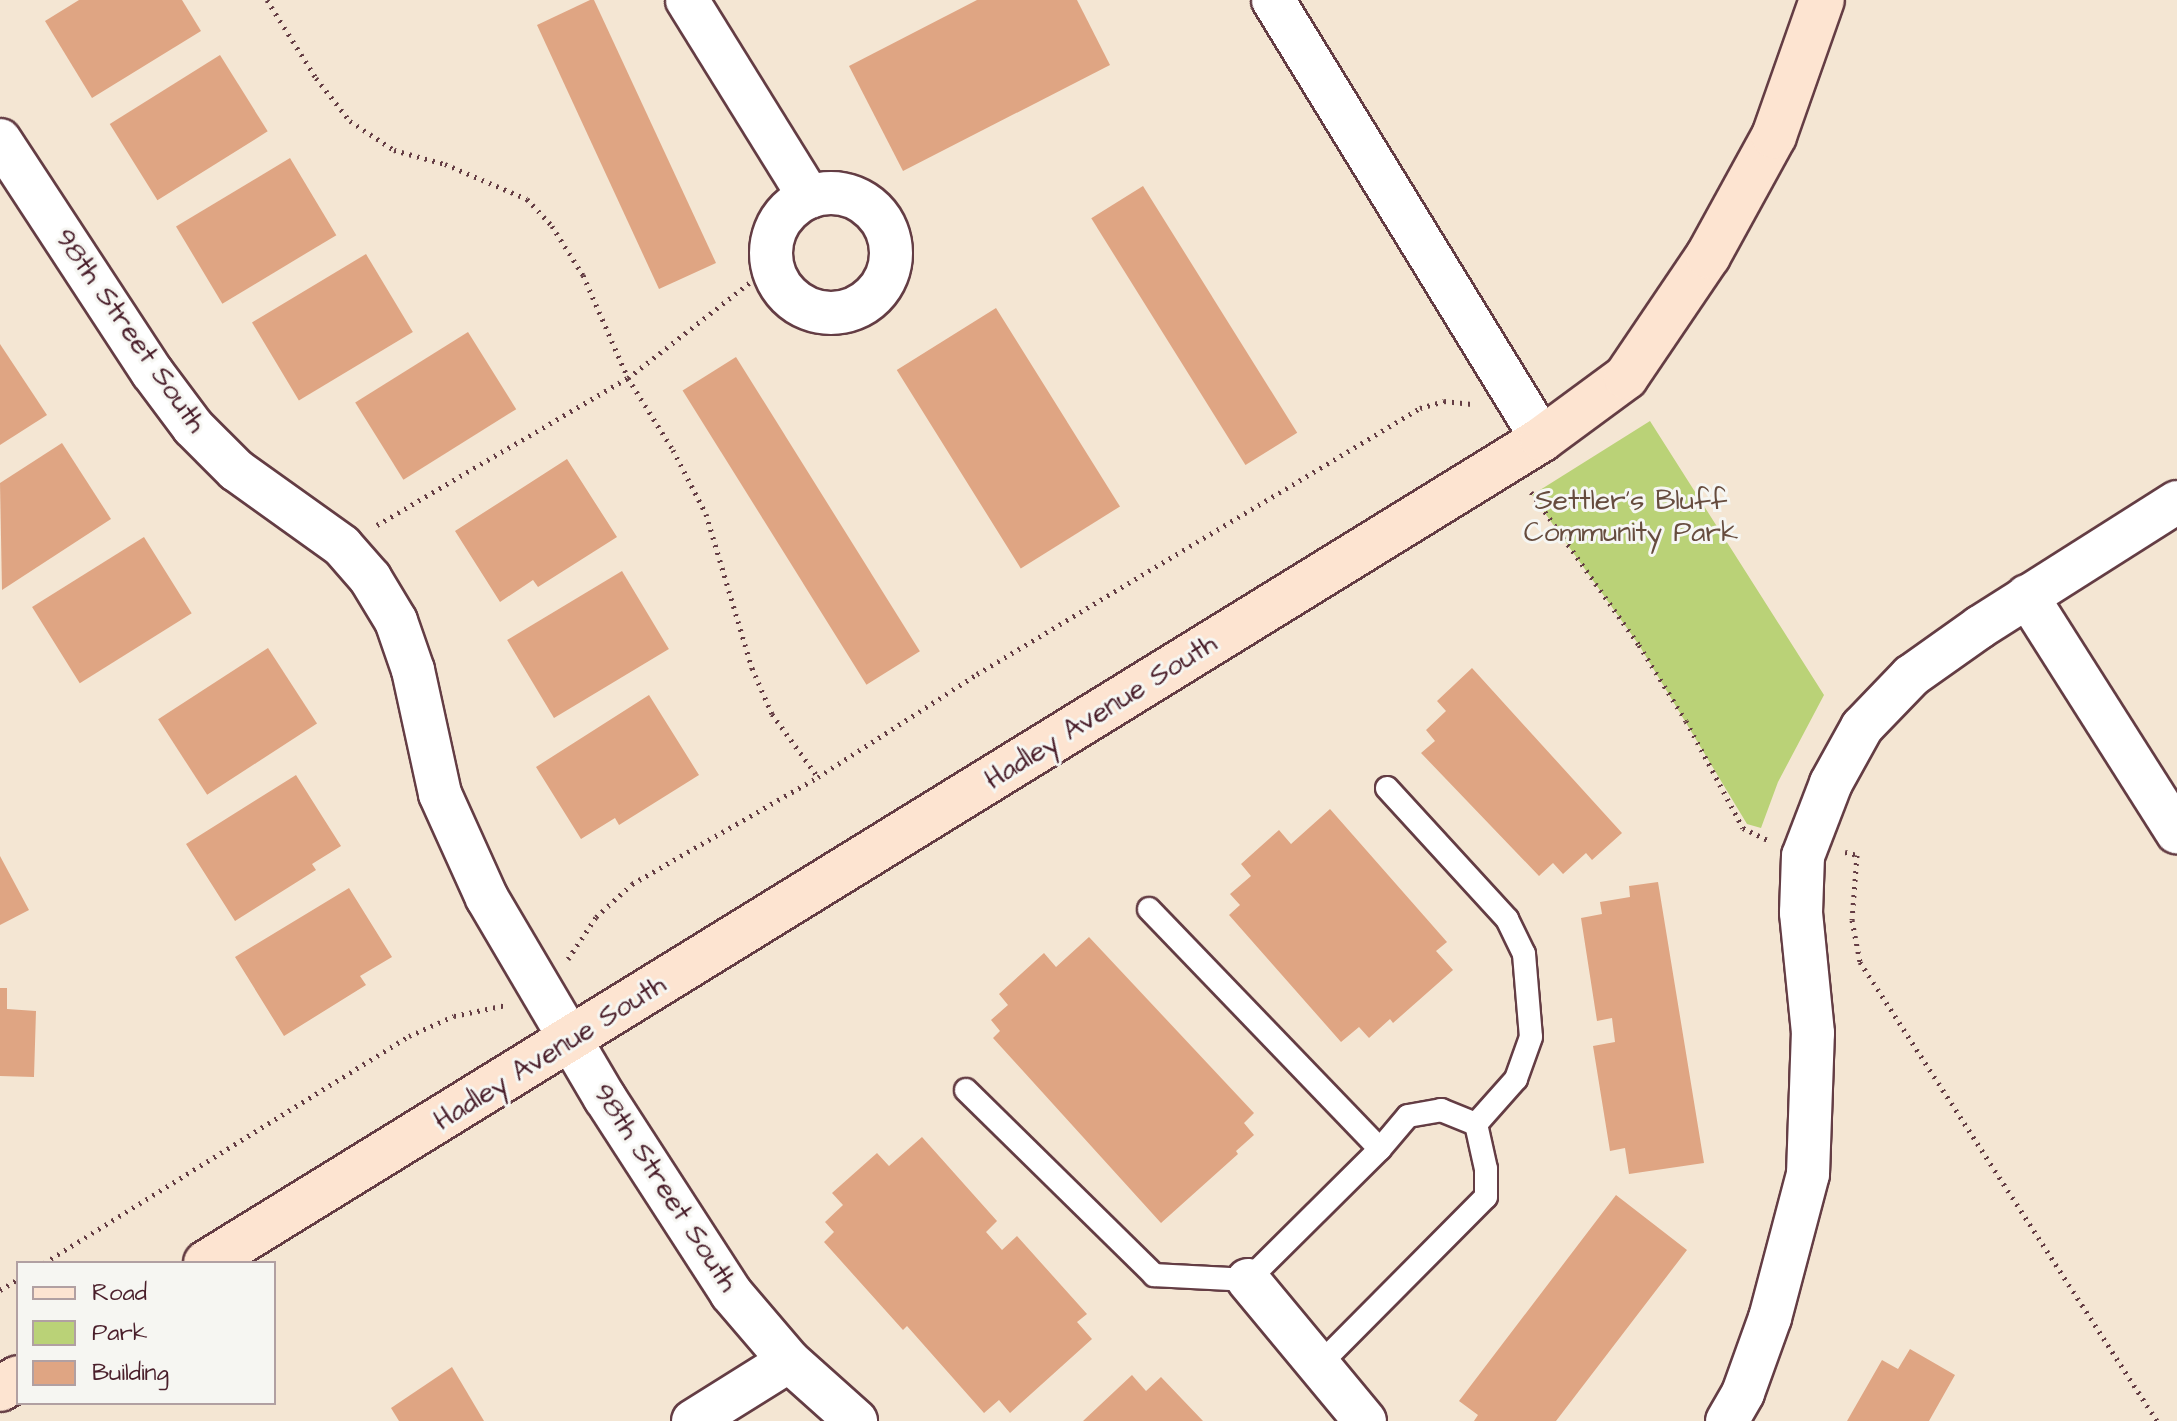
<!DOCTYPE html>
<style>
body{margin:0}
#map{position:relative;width:2177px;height:1421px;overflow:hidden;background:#f4e6d3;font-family:"Architects Daughter",sans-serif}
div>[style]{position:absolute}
.green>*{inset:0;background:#bad277}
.building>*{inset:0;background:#dfa583;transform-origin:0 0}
.path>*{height:5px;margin-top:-2.5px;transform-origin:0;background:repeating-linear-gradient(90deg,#643d44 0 2px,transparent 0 8px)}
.roads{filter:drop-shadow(2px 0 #643d44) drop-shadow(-2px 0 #643d44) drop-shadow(0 2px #643d44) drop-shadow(0 -2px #643d44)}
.lane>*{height:22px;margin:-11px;padding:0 11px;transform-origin:11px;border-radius:11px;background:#fff}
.street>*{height:42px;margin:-21px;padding:0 21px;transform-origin:21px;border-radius:21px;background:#fff}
.street>.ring{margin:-21px;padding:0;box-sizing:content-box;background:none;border:42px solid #fff;border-radius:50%}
.secondary>*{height:44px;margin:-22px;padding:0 22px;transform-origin:22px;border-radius:22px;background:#fde4d1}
span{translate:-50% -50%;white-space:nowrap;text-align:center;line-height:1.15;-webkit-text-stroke:6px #f6f6f2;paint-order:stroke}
.street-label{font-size:28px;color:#4a1f2b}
.park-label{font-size:28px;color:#664c3e}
.legend{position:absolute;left:16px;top:1261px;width:260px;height:144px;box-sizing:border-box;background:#f6f6f2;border:2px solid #b1a0a2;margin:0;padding:10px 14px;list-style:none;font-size:24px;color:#4a1f2b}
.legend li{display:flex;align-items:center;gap:16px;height:40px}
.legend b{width:40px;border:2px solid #b1a0a2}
</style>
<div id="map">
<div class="green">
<i style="clip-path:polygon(1650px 421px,1824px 695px,1778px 782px,1761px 828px,1747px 824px,1639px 645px,1532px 495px)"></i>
</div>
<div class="building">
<i style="clip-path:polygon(79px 0,182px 0,201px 31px,92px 98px,45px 21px)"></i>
<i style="clip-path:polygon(590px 0,594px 0,716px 263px,659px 289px,537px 25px)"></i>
<i style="clip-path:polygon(977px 0,1077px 0,1110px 65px,903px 171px,849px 66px)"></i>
<i style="left:220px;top:55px;width:90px;height:130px;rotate:58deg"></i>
<i style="left:290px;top:158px;width:90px;height:133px;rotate:59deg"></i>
<i style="left:1143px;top:186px;width:291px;height:61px;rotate:58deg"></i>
<i style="left:366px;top:254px;width:91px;height:133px;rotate:59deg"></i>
<i style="left:996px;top:308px;width:234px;height:117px;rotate:58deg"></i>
<i style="left:468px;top:332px;width:91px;height:133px;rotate:58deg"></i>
<i style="clip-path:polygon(0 344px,47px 415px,0 445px)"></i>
<i style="left:736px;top:357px;width:347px;height:63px;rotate:58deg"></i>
<i style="clip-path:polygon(62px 443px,111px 519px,2px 590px,0 483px)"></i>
<i style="clip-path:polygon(567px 459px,617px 537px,538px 587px,533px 580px,500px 602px,455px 531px)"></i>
<i style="left:144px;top:537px;width:90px;height:132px;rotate:58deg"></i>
<i style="left:622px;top:571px;width:91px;height:134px;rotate:59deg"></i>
<i style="left:268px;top:648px;width:90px;height:131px;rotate:57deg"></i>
<i style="clip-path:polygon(1472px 668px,1622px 833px,1592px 860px,1586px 853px,1563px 874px,1553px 863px,1539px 876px,1421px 753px,1435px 741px,1426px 730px,1446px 711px,1437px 701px)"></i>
<i style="clip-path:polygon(649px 695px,699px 775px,619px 825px,615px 818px,581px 839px,536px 767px)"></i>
<i style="clip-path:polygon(296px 775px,341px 846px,312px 864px,316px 870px,235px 921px,186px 844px)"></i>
<i style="clip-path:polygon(1330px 809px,1447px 942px,1436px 951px,1453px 970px,1393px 1023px,1390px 1019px,1369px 1038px,1359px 1027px,1341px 1042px,1229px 915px,1240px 905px,1230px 894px,1251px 876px,1241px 864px,1279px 830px,1291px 844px)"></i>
<i style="clip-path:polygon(0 856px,29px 910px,0 925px)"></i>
<i style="clip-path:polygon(1658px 882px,1704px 1163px,1629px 1174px,1625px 1148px,1610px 1151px,1593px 1046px,1615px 1042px,1612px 1018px,1597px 1021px,1581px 918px,1602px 914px,1600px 902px,1630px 897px,1629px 886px)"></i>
<i style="clip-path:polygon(349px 888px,392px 957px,360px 976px,366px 985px,284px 1036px,235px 957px)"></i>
<i style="clip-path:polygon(1089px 937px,1254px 1113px,1244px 1123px,1254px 1135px,1236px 1151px,1238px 1154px,1161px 1223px,993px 1038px,1000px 1031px,991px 1020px,1008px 1005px,999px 994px,1044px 953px,1056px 967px)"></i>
<i style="clip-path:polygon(0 988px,7px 988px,7px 1009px,36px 1011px,34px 1077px,0 1076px)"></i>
<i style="clip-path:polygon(922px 1137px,997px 1221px,986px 1232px,1002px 1250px,1017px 1236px,1087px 1314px,1077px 1322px,1092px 1339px,1010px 1413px,999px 1400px,984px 1413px,907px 1326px,903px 1330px,824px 1242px,834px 1232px,825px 1222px,843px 1205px,832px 1193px,877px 1153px,889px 1166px)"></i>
<i style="clip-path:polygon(1616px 1195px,1687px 1250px,1556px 1421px,1474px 1421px,1478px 1415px,1459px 1401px)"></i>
<i style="clip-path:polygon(1910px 1349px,1955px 1375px,1929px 1421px,1847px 1421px,1882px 1360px,1898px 1369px)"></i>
<i style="clip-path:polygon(452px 1367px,484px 1421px,399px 1421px,391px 1408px)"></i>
<i style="clip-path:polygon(1132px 1375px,1146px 1391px,1161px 1377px,1203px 1421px,1083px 1421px)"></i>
</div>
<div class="path">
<i style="left:267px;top:0;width:92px;rotate:57.9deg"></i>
<i style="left:316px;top:78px;width:55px;rotate:51.7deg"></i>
<i style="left:350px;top:121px;width:53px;rotate:33.4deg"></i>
<i style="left:394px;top:150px;width:53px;rotate:15.4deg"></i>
<i style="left:445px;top:164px;width:89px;rotate:23.1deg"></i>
<i style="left:527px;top:199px;width:37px;rotate:47deg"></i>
<i style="left:552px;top:226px;width:58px;rotate:57.7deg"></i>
<i style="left:583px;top:275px;width:112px;rotate:66.4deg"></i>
<i style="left:628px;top:378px;width:85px;rotate:58deg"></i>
<i style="left:673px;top:450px;width:72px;rotate:62.7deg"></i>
<i style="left:706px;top:514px;width:161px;rotate:73.4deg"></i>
<i style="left:752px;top:668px;width:50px;rotate:66.5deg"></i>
<i style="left:772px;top:714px;width:78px;rotate:53.9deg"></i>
<i style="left:1531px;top:492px;width:187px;rotate:54.8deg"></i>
<i style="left:1639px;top:645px;width:89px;rotate:58.3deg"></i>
<i style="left:1686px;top:721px;width:121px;rotate:62deg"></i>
<i style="left:1743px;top:828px;width:28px;rotate:26deg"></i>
<i style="left:377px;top:525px;width:291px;rotate:-30.4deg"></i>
<i style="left:628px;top:378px;width:183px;rotate:-38.1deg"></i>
<i style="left:1845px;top:852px;width:12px;rotate:14deg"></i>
<i style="left:1857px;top:855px;width:65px;rotate:94.4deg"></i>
<i style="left:1852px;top:920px;width:43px;rotate:79.2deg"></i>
<i style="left:1860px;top:962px;width:547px;rotate:57.09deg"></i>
<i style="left:568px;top:959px;width:50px;rotate:-56.3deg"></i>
<i style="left:596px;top:917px;width:49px;rotate:-42.5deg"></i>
<i style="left:632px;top:884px;width:215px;rotate:-29.9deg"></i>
<i style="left:818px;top:777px;width:189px;rotate:-32.9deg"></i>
<i style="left:977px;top:674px;width:517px;rotate:-30.98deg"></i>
<i style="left:1420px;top:408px;width:25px;rotate:-16deg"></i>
<i style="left:1444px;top:401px;width:28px;rotate:6deg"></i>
<i style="left:44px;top:1263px;width:430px;rotate:-31.9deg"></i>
<i style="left:409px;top:1036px;width:49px;rotate:-24deg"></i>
<i style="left:454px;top:1016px;width:53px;rotate:-11.9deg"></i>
<i style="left:0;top:1290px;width:21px;rotate:-31deg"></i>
</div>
<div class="roads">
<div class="lane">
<i style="left:1387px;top:788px;width:178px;rotate:47.5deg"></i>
<i style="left:1507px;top:919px;width:39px;rotate:64deg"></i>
<i style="left:1524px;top:954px;width:83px;rotate:85.2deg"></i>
<i style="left:1531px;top:1037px;width:45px;rotate:109.7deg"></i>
<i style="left:1516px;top:1079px;width:60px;rotate:131.6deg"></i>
<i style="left:1149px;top:909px;width:333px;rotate:46.1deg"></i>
<i style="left:966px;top:1090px;width:264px;rotate:44.5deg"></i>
<i style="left:1154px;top:1275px;width:94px;rotate:3deg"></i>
<i style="left:1248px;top:1280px;width:186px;rotate:-44.8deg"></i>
<i style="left:1380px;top:1149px;width:43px;rotate:-49.7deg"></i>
<i style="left:1408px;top:1116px;width:34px;rotate:-10deg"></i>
<i style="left:1441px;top:1110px;width:38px;rotate:22deg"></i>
<i style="left:1320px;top:1364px;width:235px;rotate:-45.2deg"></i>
<i style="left:1486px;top:1197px;width:28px;rotate:-90deg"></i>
<i style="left:1486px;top:1169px;width:46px;rotate:-102.5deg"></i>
</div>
<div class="street">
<i style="left:687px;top:0;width:232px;rotate:58.2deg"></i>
<i style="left:1273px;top:0;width:515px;rotate:58.5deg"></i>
<i style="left:0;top:140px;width:277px;rotate:56.8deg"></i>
<i style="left:152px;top:372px;width:69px;rotate:53.3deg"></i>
<i style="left:193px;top:427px;width:61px;rotate:45deg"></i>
<i style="left:236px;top:470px;width:130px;rotate:35.6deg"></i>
<i style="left:342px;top:546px;width:43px;rotate:48.8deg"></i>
<i style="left:370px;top:578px;width:50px;rotate:58.8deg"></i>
<i style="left:396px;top:621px;width:52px;rotate:70.9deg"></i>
<i style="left:413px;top:670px;width:127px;rotate:77.7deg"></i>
<i style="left:440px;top:794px;width:114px;rotate:65.7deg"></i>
<i style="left:487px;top:898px;width:232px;rotate:59.5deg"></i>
<i style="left:605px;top:1098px;width:232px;rotate:57.1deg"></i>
<i style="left:731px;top:1293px;width:89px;rotate:49.5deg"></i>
<i style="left:789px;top:1361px;width:90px;rotate:41.8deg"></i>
<i class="ring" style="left:771px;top:193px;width:78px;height:78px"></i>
<i style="left:2027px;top:596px;width:280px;rotate:57.6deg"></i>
<i style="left:1248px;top:1280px;width:183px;rotate:50.3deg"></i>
<i style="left:693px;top:1421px;width:113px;rotate:-32deg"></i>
<i style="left:1727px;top:1421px;width:32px;rotate:-60deg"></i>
<i style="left:1743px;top:1393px;width:80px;rotate:-70.2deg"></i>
<i style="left:1770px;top:1318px;width:149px;rotate:-75.2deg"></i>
<i style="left:1808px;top:1174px;width:141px;rotate:-88deg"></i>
<i style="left:1813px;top:1033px;width:121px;rotate:-95.7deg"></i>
<i style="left:1801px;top:913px;width:57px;rotate:-88deg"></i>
<i style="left:1803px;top:856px;width:78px;rotate:-69deg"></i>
<i style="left:1831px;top:783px;width:64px;rotate:-61deg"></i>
<i style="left:1862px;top:727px;width:71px;rotate:-46.1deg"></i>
<i style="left:1911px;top:676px;width:85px;rotate:-35.4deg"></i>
<i style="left:1980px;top:627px;width:233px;rotate:-32.4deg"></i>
</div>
<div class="secondary">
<i style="left:206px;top:1263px;width:1570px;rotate:-31.66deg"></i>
<i style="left:1542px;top:439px;width:104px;rotate:-36.4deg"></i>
<i style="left:1626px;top:377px;width:146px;rotate:-55.9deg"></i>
<i style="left:1708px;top:256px;width:137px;rotate:-61.2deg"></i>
<i style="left:1774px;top:136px;width:144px;rotate:-70.6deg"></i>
<i style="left:0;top:1389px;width:21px;rotate:-31deg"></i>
</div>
</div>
<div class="street-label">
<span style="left:130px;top:331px;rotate:55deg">98th Street South</span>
<span style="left:1101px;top:712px;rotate:-32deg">Hadley Avenue South</span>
<span style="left:550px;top:1053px;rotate:-32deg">Hadley Avenue South</span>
<span style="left:665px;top:1188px;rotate:57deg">98th Street South</span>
</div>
<div class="park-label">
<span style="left:1631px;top:517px">Settler's Bluff<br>Community Park</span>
</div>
<ul class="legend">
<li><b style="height:10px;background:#fde4d1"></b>Road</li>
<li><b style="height:22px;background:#bad277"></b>Park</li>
<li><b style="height:22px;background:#dfa583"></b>Building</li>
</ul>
</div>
